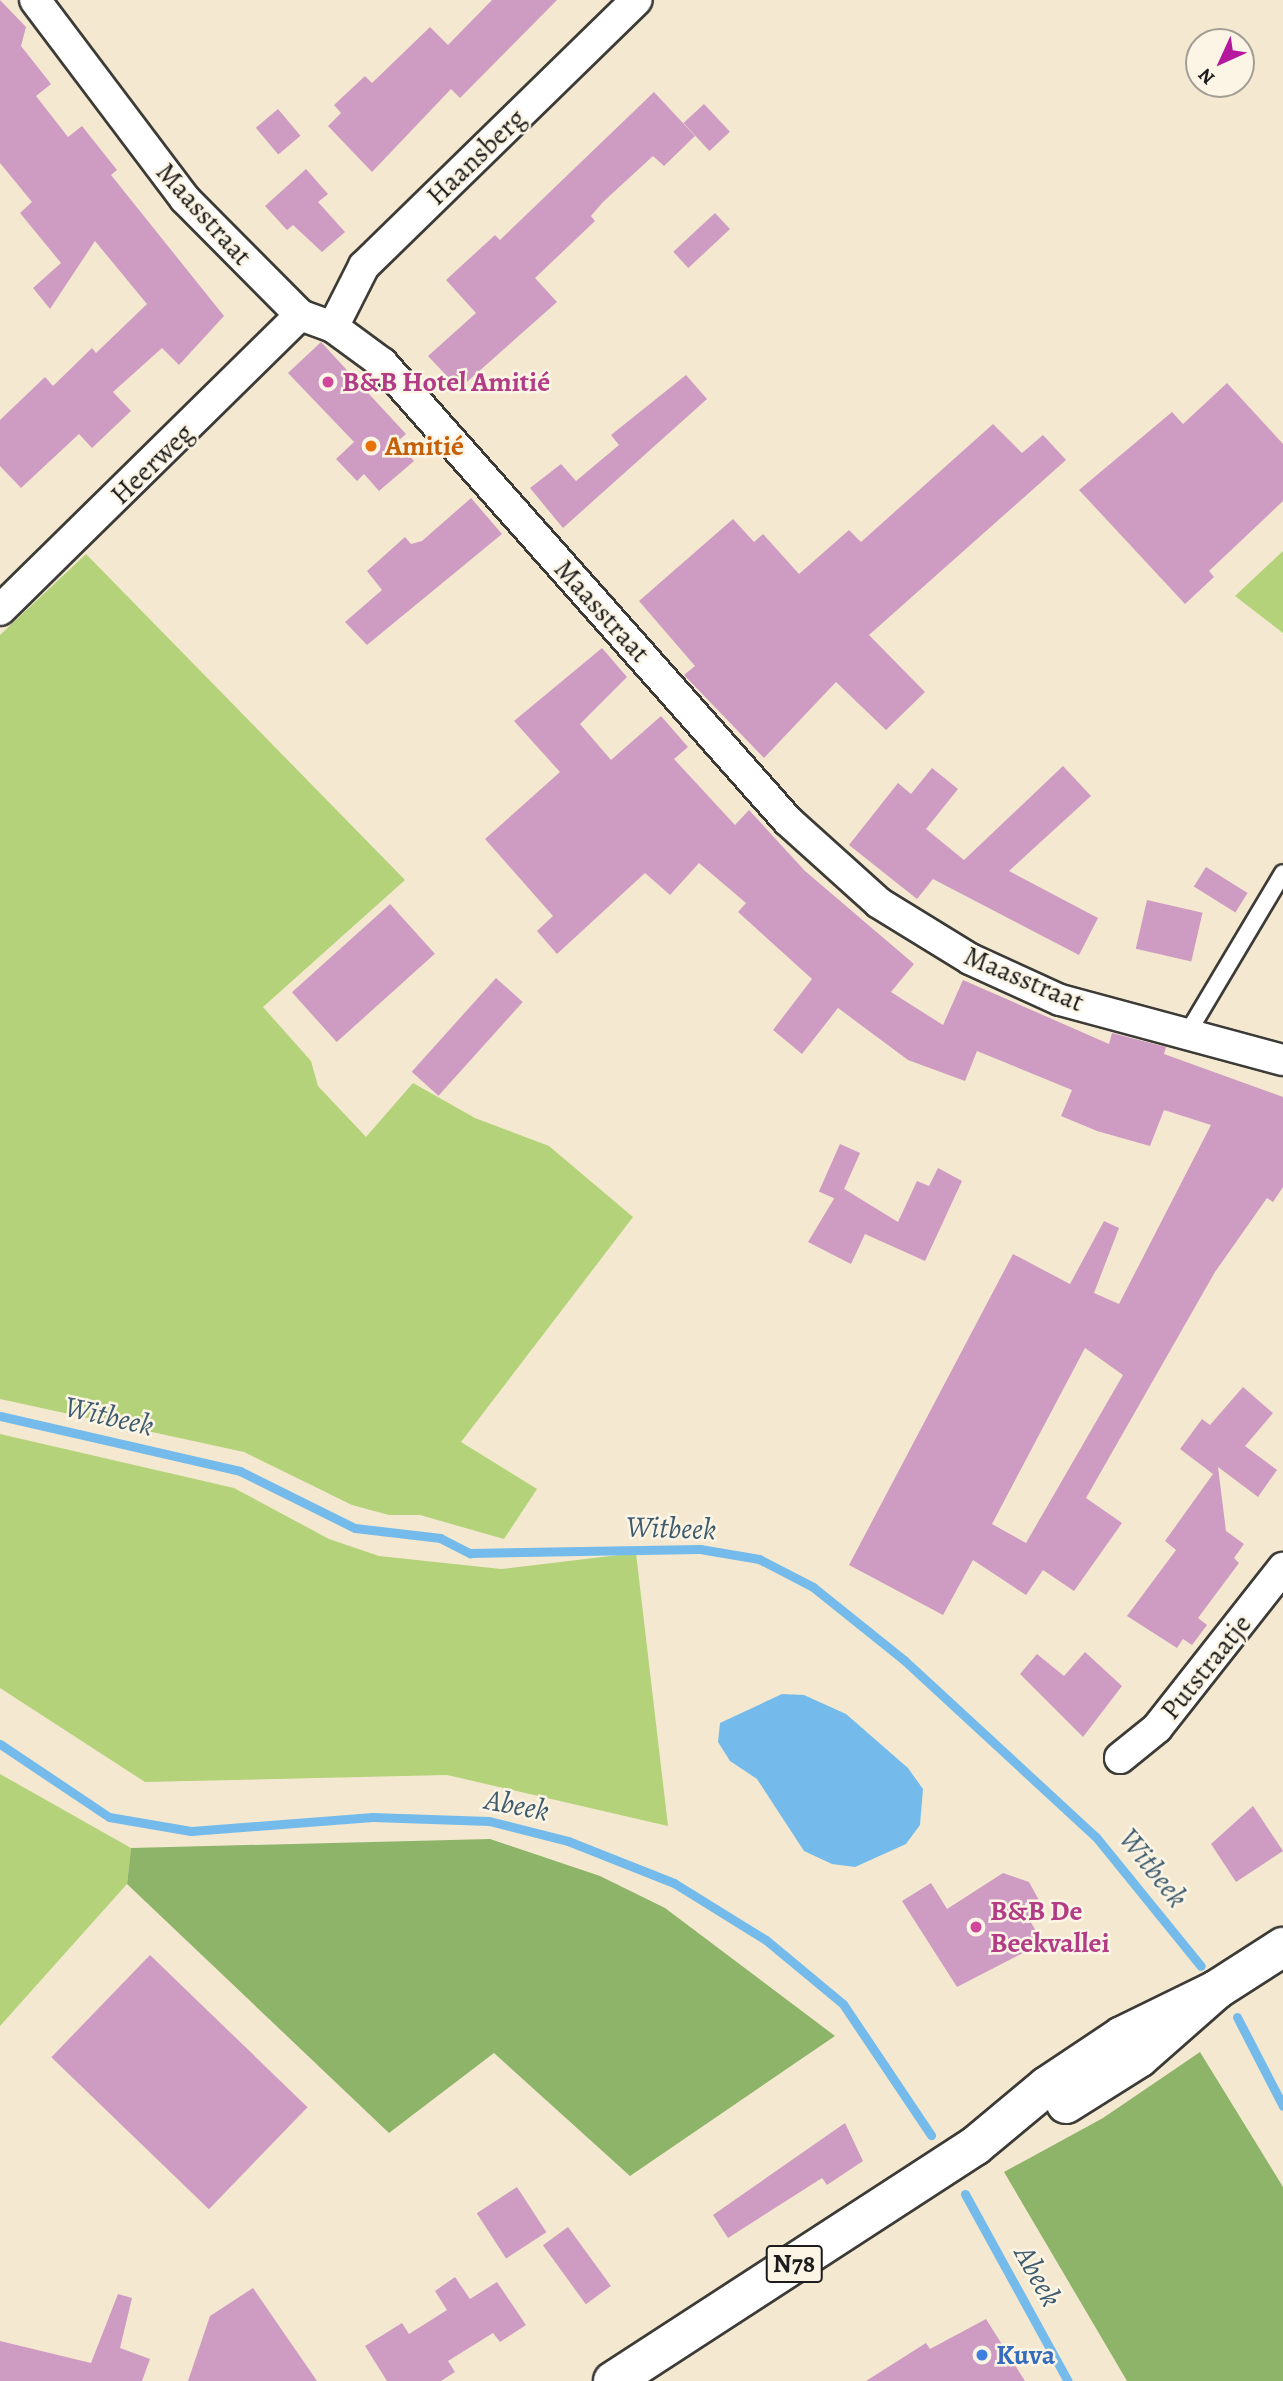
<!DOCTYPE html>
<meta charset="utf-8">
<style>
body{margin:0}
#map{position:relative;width:1283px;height:2381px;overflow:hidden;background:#f4e9d0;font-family:Alegreya,serif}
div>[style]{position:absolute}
.green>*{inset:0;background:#b3d279}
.forest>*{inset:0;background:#8eb469}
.water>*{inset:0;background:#74bbeb}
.stream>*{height:9px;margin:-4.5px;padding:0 4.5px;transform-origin:4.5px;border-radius:4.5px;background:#74bbeb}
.building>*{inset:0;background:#ce9cc2;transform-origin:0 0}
.roads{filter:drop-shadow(2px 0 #3c3b37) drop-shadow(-2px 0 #3c3b37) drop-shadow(0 2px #3c3b37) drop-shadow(0 -2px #3c3b37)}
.lane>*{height:16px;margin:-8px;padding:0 8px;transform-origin:8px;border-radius:8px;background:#fff}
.street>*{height:30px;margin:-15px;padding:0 15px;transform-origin:15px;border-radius:15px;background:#fff}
.primary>*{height:38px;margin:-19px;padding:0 19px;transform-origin:19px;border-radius:19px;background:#fff}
.dots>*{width:19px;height:19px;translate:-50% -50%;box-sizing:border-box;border:4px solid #fcf5e5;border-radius:50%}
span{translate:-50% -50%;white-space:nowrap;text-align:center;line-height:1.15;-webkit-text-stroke:5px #fcf5e5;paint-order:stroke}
.shield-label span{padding:2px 5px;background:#fcf5e5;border:2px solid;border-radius:5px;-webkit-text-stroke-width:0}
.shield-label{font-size:26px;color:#1c1c1c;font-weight:700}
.street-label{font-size:28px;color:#1c1c1c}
.hotel-label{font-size:28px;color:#b23c85;font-weight:700}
.left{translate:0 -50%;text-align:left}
.food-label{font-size:28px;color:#c56008;font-weight:700}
.shop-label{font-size:28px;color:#366cbe;font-weight:700}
.water-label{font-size:30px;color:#3f5c6f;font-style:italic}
.north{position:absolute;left:1185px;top:28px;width:70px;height:70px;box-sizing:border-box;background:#fcf5e5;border:2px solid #a29e95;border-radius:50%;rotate:225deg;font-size:19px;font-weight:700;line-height:28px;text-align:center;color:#1c1c1c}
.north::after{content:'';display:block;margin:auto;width:24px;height:32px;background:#b5179e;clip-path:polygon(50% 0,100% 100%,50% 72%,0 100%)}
</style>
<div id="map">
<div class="green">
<i style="clip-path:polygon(1283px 551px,1283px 633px,1235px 596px)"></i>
<i style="clip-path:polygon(86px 554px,405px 880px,263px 1007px,311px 1061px,318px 1086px,366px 1137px,413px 1083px,475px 1118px,549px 1146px,633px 1217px,461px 1442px,537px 1489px,504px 1539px,420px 1515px,389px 1515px,352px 1505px,244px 1452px,0 1399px,0 635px)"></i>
<i style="clip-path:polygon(0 1434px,234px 1488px,329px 1539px,379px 1556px,501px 1569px,636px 1553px,668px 1826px,447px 1775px,145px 1782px,0 1688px)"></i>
<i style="clip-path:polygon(0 1774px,131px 1848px,127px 1884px,0 2026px)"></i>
</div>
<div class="forest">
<i style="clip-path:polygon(490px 1839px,600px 1876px,665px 1908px,835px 2036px,630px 2176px,494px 2053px,389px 2133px,127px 1884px,131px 1848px)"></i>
<i style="clip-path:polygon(1200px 2052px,1283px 2187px,1283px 2381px,1127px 2381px,1004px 2172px,1103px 2118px)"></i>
</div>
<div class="water">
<i style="clip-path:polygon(782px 1694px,804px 1695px,846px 1714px,908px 1768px,923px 1789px,920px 1825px,906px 1844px,855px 1867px,832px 1864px,804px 1851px,757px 1779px,730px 1761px,718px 1742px,720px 1723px)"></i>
</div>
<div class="stream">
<i style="left:0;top:1416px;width:246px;rotate:12.9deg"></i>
<i style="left:240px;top:1471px;width:128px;rotate:26.4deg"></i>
<i style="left:355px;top:1528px;width:86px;rotate:6.7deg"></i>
<i style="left:440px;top:1538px;width:34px;rotate:27deg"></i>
<i style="left:470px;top:1553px;width:230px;rotate:-1deg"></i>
<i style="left:700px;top:1549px;width:60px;rotate:9.6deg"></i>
<i style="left:759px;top:1559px;width:61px;rotate:27.4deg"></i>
<i style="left:813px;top:1587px;width:117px;rotate:38.7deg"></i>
<i style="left:904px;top:1660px;width:261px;rotate:42.7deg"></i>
<i style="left:1096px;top:1837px;width:166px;rotate:50.9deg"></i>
<i style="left:0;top:1744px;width:131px;rotate:33.8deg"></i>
<i style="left:109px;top:1817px;width:83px;rotate:9.7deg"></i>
<i style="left:191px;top:1831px;width:182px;rotate:-4.4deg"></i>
<i style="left:372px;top:1817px;width:117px;rotate:2deg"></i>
<i style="left:489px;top:1821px;width:81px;rotate:14.2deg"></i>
<i style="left:568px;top:1841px;width:114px;rotate:21.6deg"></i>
<i style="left:674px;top:1883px;width:108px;rotate:31.8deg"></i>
<i style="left:766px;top:1940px;width:100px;rotate:39.7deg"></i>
<i style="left:843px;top:2004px;width:158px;rotate:56.1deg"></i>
<i style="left:1237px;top:2017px;width:100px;rotate:62.7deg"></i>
<i style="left:965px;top:2194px;width:213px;rotate:61.2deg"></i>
</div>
<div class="building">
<i style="clip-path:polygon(0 0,26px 27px,21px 46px,51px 84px,36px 96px,68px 137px,82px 126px,117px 170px,111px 175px,224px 316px,179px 365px,162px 348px,113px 392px,131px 411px,92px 448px,79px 434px,21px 488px,0 466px,0 420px,45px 377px,53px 386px,92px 348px,96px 353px,147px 304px,95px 241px,50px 309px,33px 288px,61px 263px,20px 213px,32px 202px,0 163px)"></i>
<i style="clip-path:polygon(492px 0,557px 0,460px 98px,451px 89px,372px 172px,328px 126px,341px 113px,334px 105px,365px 76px,372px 83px,430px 27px,448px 45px)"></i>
<i style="clip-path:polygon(654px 92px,695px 136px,664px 166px,653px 156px,603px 202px,591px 216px,595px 221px,535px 278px,557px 302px,459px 389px,428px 356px,476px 313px,446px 280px,495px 235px,500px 240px)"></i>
<i style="left:704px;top:104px;width:38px;height:28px;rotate:47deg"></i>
<i style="left:278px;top:109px;width:35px;height:29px;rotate:50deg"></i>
<i style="clip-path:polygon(306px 169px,328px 194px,318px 202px,345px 232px,322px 252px,293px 225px,287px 230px,265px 206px)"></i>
<i style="left:715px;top:213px;width:22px;height:57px;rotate:47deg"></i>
<i style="clip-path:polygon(321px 342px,406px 434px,397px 442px,414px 461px,379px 491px,364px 474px,357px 481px,336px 459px,354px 442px,288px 373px)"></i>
<i style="clip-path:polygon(686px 375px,707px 399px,563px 528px,530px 488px,561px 464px,576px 481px,619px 445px,611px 435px)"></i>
<i style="clip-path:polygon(1227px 383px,1283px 444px,1283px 501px,1209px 571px,1214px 577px,1185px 604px,1079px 490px,1172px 412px,1183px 424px)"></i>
<i style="clip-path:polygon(993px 424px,1022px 453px,1043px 435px,1066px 460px,869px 635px,925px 692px,886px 730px,836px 682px,764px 758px,684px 675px,695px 666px,639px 601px,733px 519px,754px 542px,763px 534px,799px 574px,849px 530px,861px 542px)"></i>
<i style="clip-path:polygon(471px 498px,502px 534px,367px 645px,345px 622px,382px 590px,367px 571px,405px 537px,411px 544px,422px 541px)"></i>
<i style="clip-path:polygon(evenodd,602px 648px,627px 677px,580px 724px,611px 760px,661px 716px,688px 747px,674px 759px,735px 825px,749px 810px,805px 871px,914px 964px,891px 992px,943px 1025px,963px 980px,1109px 1044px,1112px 1033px,1166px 1047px,1164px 1054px,1283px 1097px,1283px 1187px,1273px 1202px,1267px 1198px,1215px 1272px,1086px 1498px,1122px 1523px,1074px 1591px,1043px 1570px,1026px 1595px,973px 1560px,943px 1615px,849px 1565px,1013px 1254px,1070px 1284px,1104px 1221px,1119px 1228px,1094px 1293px,1119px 1304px,1211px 1125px,1164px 1110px,1150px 1146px,1097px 1131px,1061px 1116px,1072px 1090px,977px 1051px,965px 1081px,908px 1060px,838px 1008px,802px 1054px,773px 1030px,812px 979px,738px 912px,746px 903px,699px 863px,670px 895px,645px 873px,557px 954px,537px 931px,553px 916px,485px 839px,560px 772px,514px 721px,602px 648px,1085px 1348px,1123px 1375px,1026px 1543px,992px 1524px,1085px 1348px)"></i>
<i style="clip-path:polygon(1063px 766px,1091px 796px,1009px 871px,1098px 918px,1079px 955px,933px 879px,917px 899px,849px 845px,898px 783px,911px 794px,932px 768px,958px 789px,926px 829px,964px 860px)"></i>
<i style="left:1206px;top:867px;width:49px;height:23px;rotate:32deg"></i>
<i style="left:1147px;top:900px;width:57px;height:50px;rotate:13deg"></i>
<i style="left:390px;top:904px;width:67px;height:132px;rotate:48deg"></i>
<i style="left:496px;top:978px;width:36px;height:126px;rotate:42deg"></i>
<i style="left:840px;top:1144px;width:22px;height:52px;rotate:24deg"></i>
<i style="clip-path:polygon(938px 1168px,962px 1181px,925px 1261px,865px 1234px,851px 1264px,808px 1242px,841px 1187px,898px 1222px,917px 1181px,929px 1186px)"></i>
<i style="clip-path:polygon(1243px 1387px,1273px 1413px,1245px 1446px,1277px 1470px,1258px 1497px,1218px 1467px,1226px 1531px,1244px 1544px,1234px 1558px,1239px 1563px,1198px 1618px,1207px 1625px,1192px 1645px,1183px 1639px,1177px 1648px,1127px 1616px,1176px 1550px,1165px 1541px,1213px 1474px,1180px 1449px,1202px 1419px,1210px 1425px)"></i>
<i style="clip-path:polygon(1085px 1652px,1122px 1686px,1083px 1737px,1020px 1674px,1037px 1654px,1064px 1676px)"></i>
<i style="clip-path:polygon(1253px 1806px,1283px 1851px,1236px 1882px,1211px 1844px)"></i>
<i style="clip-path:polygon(1003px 1873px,1029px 1882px,1040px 1902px,1030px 1921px,1039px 1936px,1021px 1947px,1023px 1953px,957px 1987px,902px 1901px,931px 1883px,947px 1909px)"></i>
<i style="left:150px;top:1955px;width:219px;height:142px;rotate:44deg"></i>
<i style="clip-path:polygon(845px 2123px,863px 2161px,827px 2185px,822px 2178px,728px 2238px,713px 2215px)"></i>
<i style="left:517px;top:2187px;width:54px;height:48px;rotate:57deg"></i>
<i style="left:568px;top:2227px;width:73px;height:31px;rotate:54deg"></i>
<i style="clip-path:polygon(455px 2277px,470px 2299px,497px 2282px,526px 2325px,500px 2342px,493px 2333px,448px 2361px,455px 2372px,441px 2381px,387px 2381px,365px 2346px,402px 2323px,409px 2334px,447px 2310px,435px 2291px)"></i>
<i style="clip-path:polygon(253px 2288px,317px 2381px,188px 2381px,210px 2316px)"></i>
<i style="clip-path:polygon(118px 2294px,132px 2298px,120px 2348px,150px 2359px,142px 2381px,0 2381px,0 2341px,91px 2363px)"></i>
<i style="clip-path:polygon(986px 2319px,1025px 2381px,866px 2381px,926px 2343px,930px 2349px)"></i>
</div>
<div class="roads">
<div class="lane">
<i style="left:1187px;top:1034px;width:187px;rotate:-59.2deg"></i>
</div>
<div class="street">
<i style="left:35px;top:0;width:249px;rotate:53deg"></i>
<i style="left:185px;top:199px;width:163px;rotate:45.2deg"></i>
<i style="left:300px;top:315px;width:35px;rotate:20deg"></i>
<i style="left:333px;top:327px;width:61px;rotate:36.3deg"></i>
<i style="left:382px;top:363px;width:612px;rotate:48.44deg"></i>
<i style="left:788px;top:821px;width:122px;rotate:42deg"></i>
<i style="left:879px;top:903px;width:107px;rotate:31.6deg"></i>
<i style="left:970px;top:959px;width:99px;rotate:24.5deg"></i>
<i style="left:1060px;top:1000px;width:231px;rotate:15.1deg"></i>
<i style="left:333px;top:327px;width:68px;rotate:-63.1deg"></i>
<i style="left:364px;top:266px;width:381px;rotate:-44.3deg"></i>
<i style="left:0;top:610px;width:421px;rotate:-44.5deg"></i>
<i style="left:1120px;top:1758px;width:48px;rotate:-39deg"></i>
<i style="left:1157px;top:1728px;width:204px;rotate:-51.8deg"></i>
</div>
<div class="primary">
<i style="left:1066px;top:2104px;width:86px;rotate:-32.2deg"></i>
<i style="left:1139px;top:2058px;width:103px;rotate:-41.4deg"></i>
<i style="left:1216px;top:1990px;width:80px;rotate:-32.7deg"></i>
<i style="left:613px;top:2381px;width:432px;rotate:-33deg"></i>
<i style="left:975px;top:2146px;width:94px;rotate:-39.8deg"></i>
<i style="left:1047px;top:2086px;width:90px;rotate:-33.7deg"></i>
<i style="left:1122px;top:2036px;width:105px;rotate:-26.1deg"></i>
</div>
</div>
<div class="dots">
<i style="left:328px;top:382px;background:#d1479c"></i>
<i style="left:371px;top:446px;background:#e8710a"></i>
<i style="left:976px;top:1927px;background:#d1479c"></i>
<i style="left:982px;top:2355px;background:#3f7fe0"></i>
</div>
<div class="shield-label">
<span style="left:794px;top:2264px">N78</span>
</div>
<div class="street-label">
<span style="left:476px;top:157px;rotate:-44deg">Haansberg</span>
<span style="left:204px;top:214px;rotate:48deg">Maasstraat</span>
<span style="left:152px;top:464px;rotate:-44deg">Heerweg</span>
<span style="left:602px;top:611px;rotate:48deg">Maasstraat</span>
<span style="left:1024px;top:979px;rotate:23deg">Maasstraat</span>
<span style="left:1206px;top:1667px;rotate:-51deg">Putstraatje</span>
</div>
<div class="hotel-label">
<span class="left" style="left:342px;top:382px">B&amp;B Hotel Amitié</span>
<span class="left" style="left:990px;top:1927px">B&amp;B De<br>Beekvallei</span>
</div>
<div class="food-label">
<span class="left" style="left:385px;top:446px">Amitié</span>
</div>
<div class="shop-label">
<span class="left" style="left:996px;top:2355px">Kuva</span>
</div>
<div class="water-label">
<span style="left:109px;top:1416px;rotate:13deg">Witbeek</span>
<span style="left:671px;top:1528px;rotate:2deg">Witbeek</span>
<span style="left:517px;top:1805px;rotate:11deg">Abeek</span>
<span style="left:1153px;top:1868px;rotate:51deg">Witbeek</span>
<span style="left:1038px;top:2276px;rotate:61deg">Abeek</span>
</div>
<div class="north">N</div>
</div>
